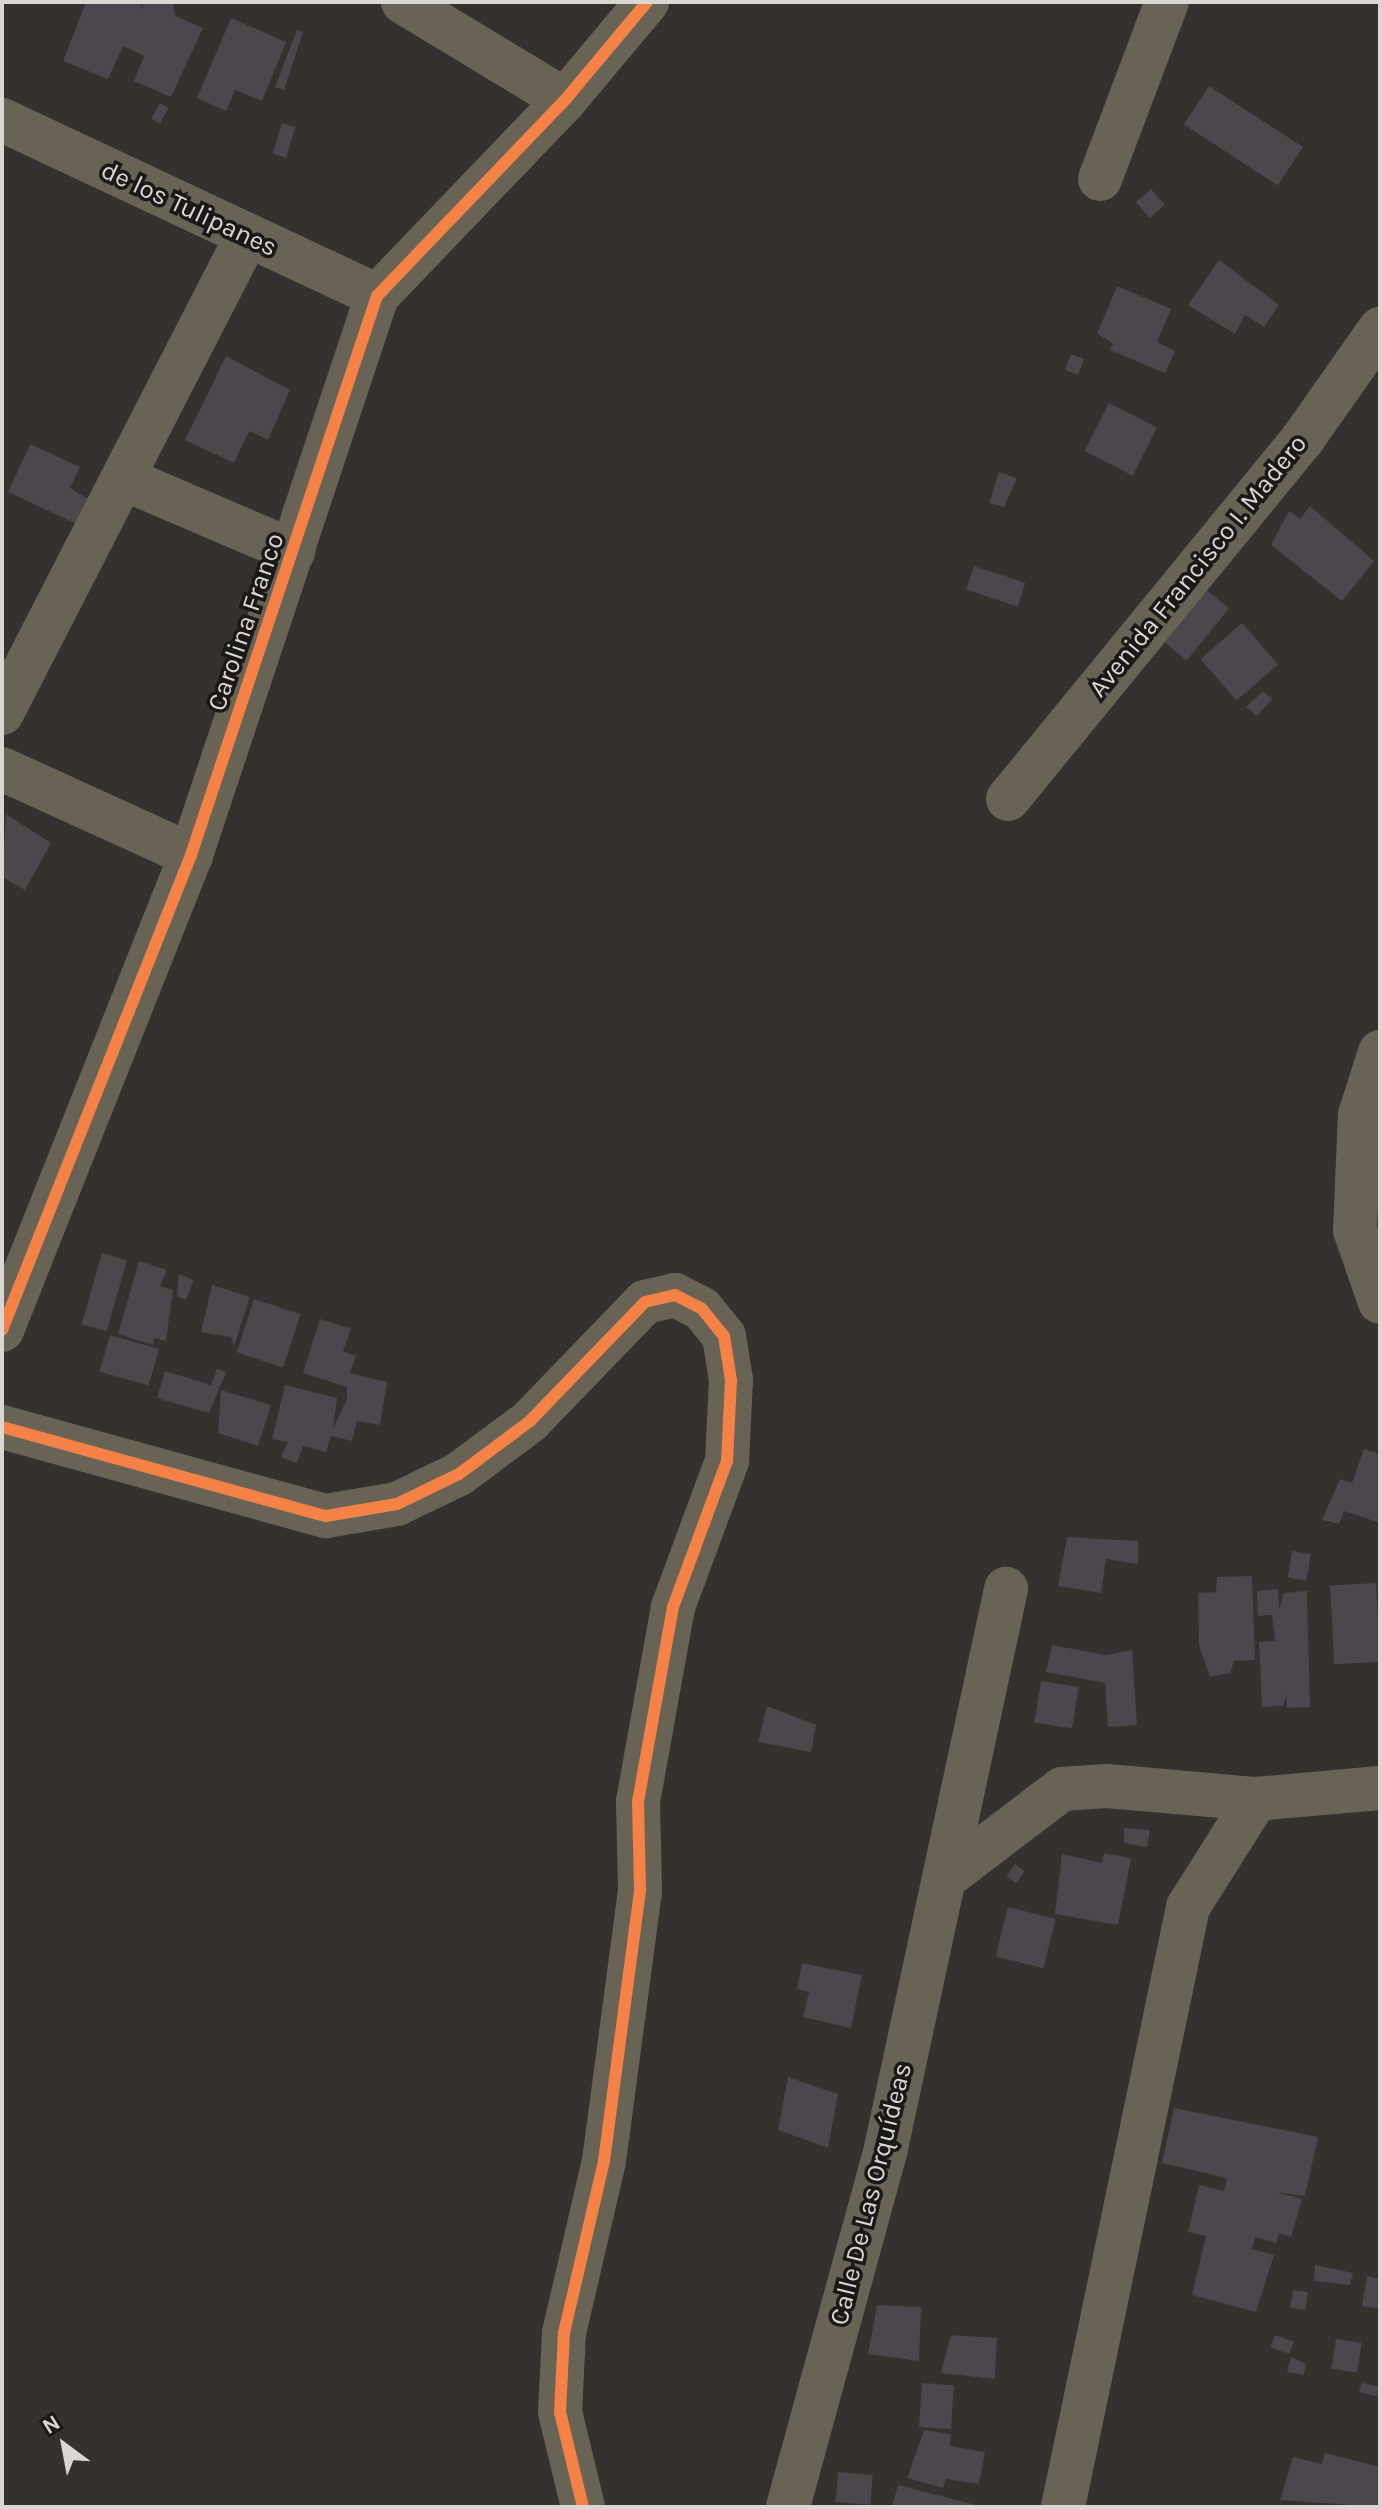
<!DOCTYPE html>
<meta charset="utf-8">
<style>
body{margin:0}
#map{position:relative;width:1382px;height:2509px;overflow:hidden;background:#34312e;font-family:Karla,sans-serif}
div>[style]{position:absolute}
.building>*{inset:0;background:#4c464d;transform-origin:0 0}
.minor>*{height:44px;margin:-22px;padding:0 22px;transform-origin:22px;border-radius:22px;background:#696356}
.cycleway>*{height:12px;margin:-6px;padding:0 6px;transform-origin:6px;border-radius:6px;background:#f48246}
span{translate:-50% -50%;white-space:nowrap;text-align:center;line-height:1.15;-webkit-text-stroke:7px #1b1917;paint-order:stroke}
.street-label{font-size:26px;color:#dad7d3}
.frame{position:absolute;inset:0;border:4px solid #dad7d3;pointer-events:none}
.north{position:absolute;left:24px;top:2405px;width:80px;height:80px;-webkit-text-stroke:6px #1b1917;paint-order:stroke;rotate:328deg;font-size:22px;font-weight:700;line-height:32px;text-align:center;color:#dad7d3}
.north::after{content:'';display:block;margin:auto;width:28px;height:36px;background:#dad7d3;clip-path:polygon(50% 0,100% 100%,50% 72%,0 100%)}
</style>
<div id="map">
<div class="building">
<i style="clip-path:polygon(86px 2px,142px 2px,141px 11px,144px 2px,173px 2px,175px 16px,203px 28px,171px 97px,134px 81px,144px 56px,123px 46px,108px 79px,63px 61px)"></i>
<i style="clip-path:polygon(231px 18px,286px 42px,262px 101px,235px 90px,226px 111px,197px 98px)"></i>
<i style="clip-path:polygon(297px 30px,303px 32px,284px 90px,275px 87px)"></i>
<i style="left:1209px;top:86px;width:112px;height:46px;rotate:33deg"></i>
<i style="left:160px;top:103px;width:10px;height:18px;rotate:29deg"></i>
<i style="left:282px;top:123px;width:14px;height:32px;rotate:17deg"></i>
<i style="left:1151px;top:189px;width:21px;height:20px;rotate:49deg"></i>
<i style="clip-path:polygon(1219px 260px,1279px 305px,1264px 327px,1245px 315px,1235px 334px,1188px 305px)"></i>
<i style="clip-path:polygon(1117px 286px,1171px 309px,1157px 342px,1175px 351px,1165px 373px,1110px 350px,1113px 343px,1097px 334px)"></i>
<i style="left:1071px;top:354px;width:14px;height:17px;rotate:21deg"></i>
<i style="clip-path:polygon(226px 356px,290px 390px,268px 440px,249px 431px,234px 463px,185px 440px)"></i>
<i style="left:1109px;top:403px;width:54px;height:54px;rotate:27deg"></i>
<i style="clip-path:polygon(30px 444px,80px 467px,70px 488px,92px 501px,79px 525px,8px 492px)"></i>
<i style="clip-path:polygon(999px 472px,1017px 478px,1004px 507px,989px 503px)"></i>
<i style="clip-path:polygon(1310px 506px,1374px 561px,1342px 601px,1271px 545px,1289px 511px,1300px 519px)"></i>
<i style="left:974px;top:566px;width:54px;height:25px;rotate:18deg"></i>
<i style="left:1194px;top:580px;width:45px;height:67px;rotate:39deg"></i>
<i style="left:1242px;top:623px;width:55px;height:55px;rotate:49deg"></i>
<i style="clip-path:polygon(1263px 691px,1272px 699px,1257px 716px,1246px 707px)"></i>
<i style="clip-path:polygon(6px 814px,51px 843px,25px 890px,2px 877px)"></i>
<i style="left:102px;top:1253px;width:26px;height:74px;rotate:16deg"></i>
<i style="clip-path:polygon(139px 1261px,167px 1270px,160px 1286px,173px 1290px,166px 1341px,154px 1338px,153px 1345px,118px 1334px)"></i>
<i style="clip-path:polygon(179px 1274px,194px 1280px,186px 1300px,177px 1296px)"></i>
<i style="clip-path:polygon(212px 1285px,250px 1297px,234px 1346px,231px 1337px,201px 1332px)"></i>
<i style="left:254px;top:1299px;width:49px;height:56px;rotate:18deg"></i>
<i style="clip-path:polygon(320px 1319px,351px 1329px,343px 1351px,356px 1356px,350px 1373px,387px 1382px,380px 1425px,357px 1421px,352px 1441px,331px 1436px,326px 1452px,303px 1446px,297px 1463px,281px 1457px,288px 1442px,272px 1439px,285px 1385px,337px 1398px,333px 1429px,347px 1399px,347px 1387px,303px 1373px)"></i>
<i style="left:110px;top:1335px;width:51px;height:38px;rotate:16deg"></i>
<i style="clip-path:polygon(217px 1369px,226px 1372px,209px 1413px,157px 1398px,165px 1371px,211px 1385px)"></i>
<i style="clip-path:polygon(221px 1390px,271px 1405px,258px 1446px,218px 1433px)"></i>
<i style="clip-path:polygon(1364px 1449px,1380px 1454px,1380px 1523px,1344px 1511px,1339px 1524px,1322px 1520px,1340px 1479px,1352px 1483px)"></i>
<i style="clip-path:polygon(1067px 1537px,1138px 1541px,1138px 1564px,1106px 1559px,1101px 1593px,1058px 1586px)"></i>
<i style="left:1292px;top:1551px;width:19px;height:27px;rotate:9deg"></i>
<i style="clip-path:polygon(1252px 1576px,1255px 1660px,1234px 1661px,1230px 1673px,1210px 1677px,1199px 1645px,1198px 1593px,1216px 1592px,1217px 1577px)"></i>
<i style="left:1376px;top:1583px;width:79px;height:46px;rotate:87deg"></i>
<i style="clip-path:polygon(1278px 1589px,1279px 1610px,1284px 1593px,1307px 1591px,1310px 1707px,1287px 1708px,1286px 1695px,1283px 1706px,1262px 1707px,1259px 1642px,1275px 1641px,1272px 1615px,1258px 1616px,1257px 1591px)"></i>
<i style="clip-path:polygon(1052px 1645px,1106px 1655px,1132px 1650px,1137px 1725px,1108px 1727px,1105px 1683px,1046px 1672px)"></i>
<i style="left:1041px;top:1681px;width:38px;height:42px;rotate:9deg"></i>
<i style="clip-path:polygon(767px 1706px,816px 1725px,811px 1752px,758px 1742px)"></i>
<i style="clip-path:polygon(1124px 1828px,1150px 1830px,1147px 1847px,1124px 1843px)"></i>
<i style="clip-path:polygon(1104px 1853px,1131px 1858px,1118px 1925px,1055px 1914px,1062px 1854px,1102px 1863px)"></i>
<i style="left:1015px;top:1864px;width:12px;height:15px;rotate:35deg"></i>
<i style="left:1008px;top:1907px;width:49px;height:51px;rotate:14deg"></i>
<i style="clip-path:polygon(802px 1963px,862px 1975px,851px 2028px,803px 2017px,809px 1992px,797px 1989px)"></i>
<i style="clip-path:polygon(788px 2077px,838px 2094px,828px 2148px,778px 2130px)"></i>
<i style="clip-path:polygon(1174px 2108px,1318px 2137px,1305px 2196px,1276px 2192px,1302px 2199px,1291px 2237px,1279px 2233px,1276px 2243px,1255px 2237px,1252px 2249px,1274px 2255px,1256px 2312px,1192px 2295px,1206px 2236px,1188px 2232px,1199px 2185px,1224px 2191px,1227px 2178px,1162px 2163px)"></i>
<i style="clip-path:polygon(1315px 2265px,1353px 2273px,1350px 2285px,1314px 2281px)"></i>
<i style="clip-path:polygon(1367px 2276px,1380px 2279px,1380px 2309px,1362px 2306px)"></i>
<i style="left:1293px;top:2290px;width:15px;height:18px;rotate:8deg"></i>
<i style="clip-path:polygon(877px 2305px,921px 2307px,919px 2361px,868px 2354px)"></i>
<i style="clip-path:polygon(951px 2335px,997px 2338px,995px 2379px,941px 2373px)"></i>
<i style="left:1275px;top:2335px;width:20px;height:13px;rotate:20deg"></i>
<i style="left:1336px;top:2339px;width:26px;height:30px;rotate:9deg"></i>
<i style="clip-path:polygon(1291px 2357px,1306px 2364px,1304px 2375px,1287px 2372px)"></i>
<i style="left:922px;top:2383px;width:32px;height:44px;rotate:4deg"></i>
<i style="clip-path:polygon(1362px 2383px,1380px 2387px,1380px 2397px,1359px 2392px)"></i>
<i style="clip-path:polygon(924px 2430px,951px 2434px,950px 2446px,985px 2452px,979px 2484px,946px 2479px,943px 2488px,907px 2478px)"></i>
<i style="clip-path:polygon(1325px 2453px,1380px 2467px,1380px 2507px,1280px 2500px,1293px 2457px,1322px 2464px)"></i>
<i style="left:838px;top:2472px;width:35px;height:30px;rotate:5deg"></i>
<i style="clip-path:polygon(898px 2485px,980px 2506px,980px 2507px,892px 2507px)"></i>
</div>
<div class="minor">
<i style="left:403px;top:2px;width:189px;rotate:31.2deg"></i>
<i style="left:2px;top:120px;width:414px;rotate:25.1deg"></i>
<i style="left:1100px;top:179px;width:189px;rotate:-69.3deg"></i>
<i style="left:127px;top:480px;width:181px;rotate:23.2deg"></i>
<i style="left:2px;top:713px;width:534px;rotate:-62.81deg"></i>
<i style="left:2px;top:769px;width:208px;rotate:24.5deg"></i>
<i style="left:1008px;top:799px;width:464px;rotate:-50.7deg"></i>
<i style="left:1302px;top:440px;width:136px;rotate:-54.9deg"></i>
<i style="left:1380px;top:1052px;width:66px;rotate:107.6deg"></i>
<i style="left:1360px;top:1115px;width:115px;rotate:92.5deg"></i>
<i style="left:1355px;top:1230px;width:76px;rotate:70.9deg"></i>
<i style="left:2px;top:1330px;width:511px;rotate:-68.3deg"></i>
<i style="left:191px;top:855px;width:589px;rotate:-71.6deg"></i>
<i style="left:377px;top:296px;width:272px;rotate:-46.2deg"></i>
<i style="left:565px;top:100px;width:128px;rotate:-50.1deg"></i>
<i style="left:2px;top:1427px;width:336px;rotate:15.4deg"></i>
<i style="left:326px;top:1516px;width:72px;rotate:-9.6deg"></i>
<i style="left:397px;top:1504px;width:69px;rotate:-25.8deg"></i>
<i style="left:459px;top:1474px;width:89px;rotate:-36.7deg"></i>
<i style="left:530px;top:1421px;width:165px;rotate:-46deg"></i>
<i style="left:645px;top:1302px;width:31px;rotate:-13deg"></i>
<i style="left:675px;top:1295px;width:30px;rotate:27deg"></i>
<i style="left:702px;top:1309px;width:35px;rotate:51deg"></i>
<i style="left:724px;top:1336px;width:45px;rotate:81deg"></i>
<i style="left:731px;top:1380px;width:81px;rotate:92.8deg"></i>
<i style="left:727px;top:1461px;width:156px;rotate:110.3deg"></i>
<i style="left:673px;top:1607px;width:197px;rotate:100.2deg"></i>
<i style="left:638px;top:1801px;width:90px;rotate:88.7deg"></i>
<i style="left:640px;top:1891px;width:272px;rotate:97.6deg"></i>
<i style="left:604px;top:2161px;width:177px;rotate:103.1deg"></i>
<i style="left:564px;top:2333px;width:79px;rotate:92.9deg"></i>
<i style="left:560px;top:2412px;width:98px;rotate:76.4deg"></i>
<i style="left:945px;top:1878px;width:147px;rotate:-37.3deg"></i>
<i style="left:1062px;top:1789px;width:45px;rotate:-3.8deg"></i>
<i style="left:1107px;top:1786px;width:150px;rotate:5deg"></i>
<i style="left:1256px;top:1799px;width:124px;rotate:-5.1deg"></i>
<i style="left:788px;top:2507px;width:372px;rotate:-74.7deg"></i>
<i style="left:886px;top:2148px;width:572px;rotate:-77.88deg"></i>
<i style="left:1063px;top:2507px;width:613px;rotate:-78.23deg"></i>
<i style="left:1188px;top:1907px;width:128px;rotate:-57.8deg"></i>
</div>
<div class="cycleway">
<i style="left:2px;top:1330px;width:511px;rotate:-68.3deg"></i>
<i style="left:191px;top:855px;width:589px;rotate:-71.6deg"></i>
<i style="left:377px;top:296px;width:272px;rotate:-46.2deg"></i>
<i style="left:565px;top:100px;width:128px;rotate:-50.1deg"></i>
<i style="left:2px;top:1427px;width:336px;rotate:15.4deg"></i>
<i style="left:326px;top:1516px;width:72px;rotate:-9.6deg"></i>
<i style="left:397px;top:1504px;width:69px;rotate:-25.8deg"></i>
<i style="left:459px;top:1474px;width:89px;rotate:-36.7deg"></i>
<i style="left:530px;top:1421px;width:165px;rotate:-46deg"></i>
<i style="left:645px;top:1302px;width:31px;rotate:-13deg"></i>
<i style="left:675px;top:1295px;width:30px;rotate:27deg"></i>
<i style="left:702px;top:1309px;width:35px;rotate:51deg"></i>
<i style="left:724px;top:1336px;width:45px;rotate:81deg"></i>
<i style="left:731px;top:1380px;width:81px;rotate:92.8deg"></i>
<i style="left:727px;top:1461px;width:156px;rotate:110.3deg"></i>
<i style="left:673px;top:1607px;width:197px;rotate:100.2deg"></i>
<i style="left:638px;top:1801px;width:90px;rotate:88.7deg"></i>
<i style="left:640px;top:1891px;width:272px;rotate:97.6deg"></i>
<i style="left:604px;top:2161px;width:177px;rotate:103.1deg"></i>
<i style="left:564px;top:2333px;width:79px;rotate:92.9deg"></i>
<i style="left:560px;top:2412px;width:98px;rotate:76.4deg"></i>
</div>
<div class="street-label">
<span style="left:189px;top:209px;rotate:25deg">de los Tulipanes</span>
<span style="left:1198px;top:566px;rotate:-51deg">Avenida Francisco I. Madero</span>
<span style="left:246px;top:622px;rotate:-71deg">Carolina Franco</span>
<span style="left:871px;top:2194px;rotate:-76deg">Calle De Las Orquídeas</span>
</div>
<div class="frame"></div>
<div class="north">N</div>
</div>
